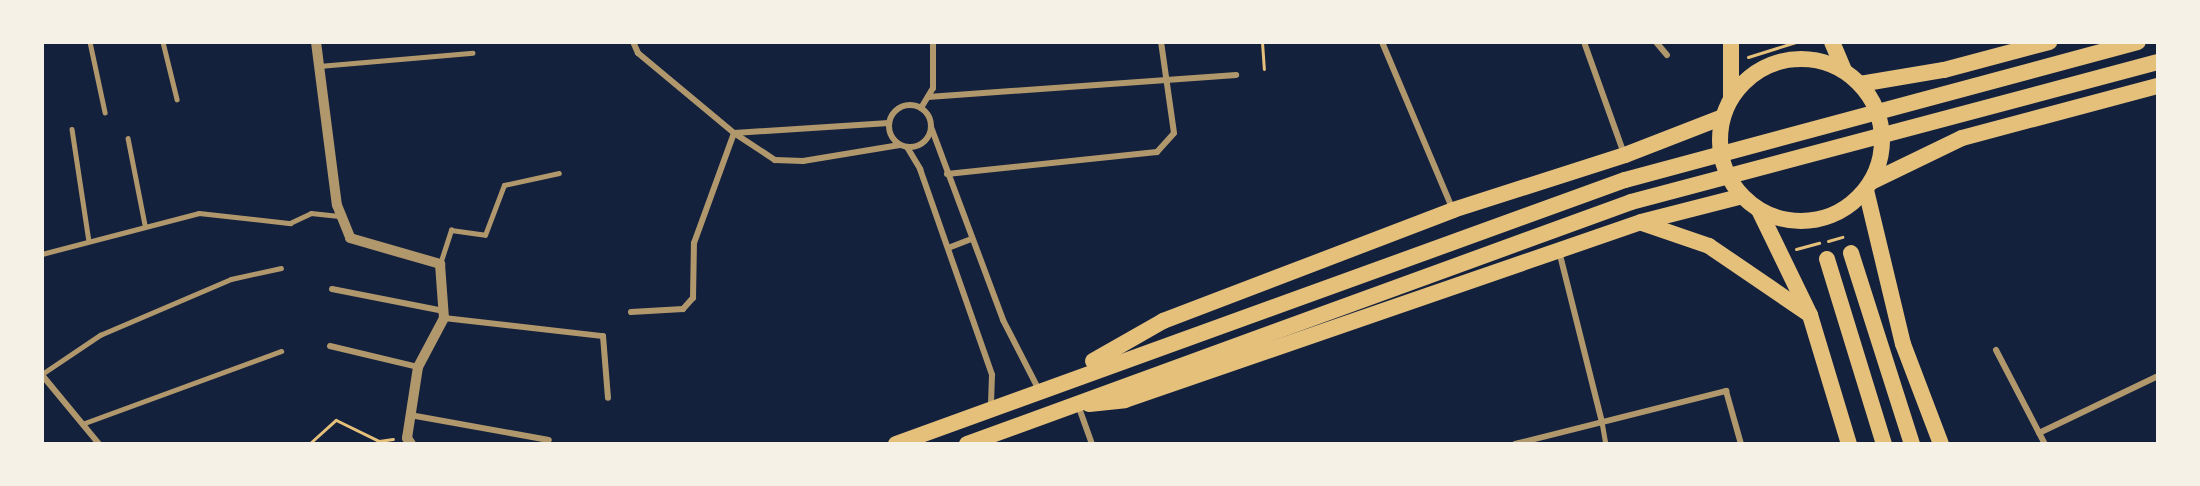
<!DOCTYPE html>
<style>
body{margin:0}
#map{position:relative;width:2200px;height:486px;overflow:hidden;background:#14213d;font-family:"Alegreya Sans",sans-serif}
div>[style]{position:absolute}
.path>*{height:3px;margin:-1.5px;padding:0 1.5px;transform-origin:1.5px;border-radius:1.5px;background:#e5c07b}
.service>*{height:4.5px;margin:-2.25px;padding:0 2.25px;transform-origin:2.25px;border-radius:2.25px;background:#b1986c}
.minor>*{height:6px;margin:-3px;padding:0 3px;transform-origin:3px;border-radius:3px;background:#b1986c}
.minor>.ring{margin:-3px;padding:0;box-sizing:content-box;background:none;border:6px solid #b1986c;border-radius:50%}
.tertiary>*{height:10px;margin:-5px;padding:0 5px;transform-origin:5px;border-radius:5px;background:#b1986c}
.trunk>*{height:16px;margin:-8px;padding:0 8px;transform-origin:8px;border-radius:8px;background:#e5c07b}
.trunk>.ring{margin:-8px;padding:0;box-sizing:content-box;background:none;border:16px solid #e5c07b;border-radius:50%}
span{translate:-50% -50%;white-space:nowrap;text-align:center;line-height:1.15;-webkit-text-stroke:4.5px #f6f1e7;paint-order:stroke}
.frame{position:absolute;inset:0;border:44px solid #f6f1e7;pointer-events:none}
</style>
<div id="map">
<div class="path">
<i style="left:1262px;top:42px;width:27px;rotate:86deg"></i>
<i style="left:1748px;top:57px;width:50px;rotate:-17.4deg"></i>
<i style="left:1828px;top:241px;width:15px;rotate:-16deg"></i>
<i style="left:1796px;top:249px;width:24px;rotate:-15deg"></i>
<i style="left:309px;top:444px;width:36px;rotate:-42deg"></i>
<i style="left:336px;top:420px;width:48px;rotate:26deg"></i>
<i style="left:379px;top:441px;width:14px;rotate:-8deg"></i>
</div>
<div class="service">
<i style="left:90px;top:42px;width:72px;rotate:77.9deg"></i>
<i style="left:163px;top:42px;width:59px;rotate:76.2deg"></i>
<i style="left:319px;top:66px;width:154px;rotate:-4.9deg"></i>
<i style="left:72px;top:129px;width:113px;rotate:81.4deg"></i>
<i style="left:128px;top:138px;width:89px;rotate:78.9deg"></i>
<i style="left:42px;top:254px;width:162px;rotate:-14.6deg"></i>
<i style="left:199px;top:213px;width:92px;rotate:6.3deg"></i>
<i style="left:290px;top:223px;width:23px;rotate:-25deg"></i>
<i style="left:311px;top:213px;width:28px;rotate:6deg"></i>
<i style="left:440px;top:264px;width:36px;rotate:-72deg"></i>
<i style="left:451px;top:230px;width:34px;rotate:8deg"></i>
<i style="left:485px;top:235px;width:53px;rotate:-69.2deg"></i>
<i style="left:504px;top:185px;width:56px;rotate:-12.3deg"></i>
<i style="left:42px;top:374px;width:70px;rotate:-33.9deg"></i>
<i style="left:100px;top:335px;width:142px;rotate:-23.1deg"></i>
<i style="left:231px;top:279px;width:51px;rotate:-12.4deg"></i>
<i style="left:1602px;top:422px;width:22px;rotate:80deg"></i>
<i style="left:82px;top:424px;width:212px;rotate:-20.1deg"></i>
</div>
<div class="minor">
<i style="left:1382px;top:42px;width:182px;rotate:67.1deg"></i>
<i style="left:1584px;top:42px;width:119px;rotate:70.3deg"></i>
<i style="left:1656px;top:42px;width:17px;rotate:50deg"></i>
<i style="left:928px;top:97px;width:309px;rotate:-4.1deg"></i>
<i class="ring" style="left:889px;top:105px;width:36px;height:36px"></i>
<i style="left:921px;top:108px;width:23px;rotate:-59deg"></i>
<i style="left:933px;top:88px;width:46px;rotate:-90deg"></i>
<i style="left:889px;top:123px;width:155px;rotate:176.3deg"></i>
<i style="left:734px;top:133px;width:49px;rotate:33.4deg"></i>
<i style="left:775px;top:160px;width:28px;rotate:2deg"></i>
<i style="left:803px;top:161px;width:98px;rotate:-9.4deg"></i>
<i style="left:931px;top:127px;width:206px;rotate:69.5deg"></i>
<i style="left:1003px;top:320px;width:79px;rotate:62.8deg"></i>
<i style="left:907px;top:147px;width:26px;rotate:59deg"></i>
<i style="left:920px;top:169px;width:218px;rotate:70.7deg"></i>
<i style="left:992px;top:375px;width:33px;rotate:92deg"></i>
<i style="left:947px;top:174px;width:211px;rotate:-6deg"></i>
<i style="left:1157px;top:152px;width:25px;rotate:-48deg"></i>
<i style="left:1174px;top:133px;width:92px;rotate:-98.1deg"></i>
<i style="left:948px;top:248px;width:25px;rotate:-21deg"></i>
<i style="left:1559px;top:251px;width:176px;rotate:75.9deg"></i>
<i style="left:332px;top:289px;width:114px;rotate:11.1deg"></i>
<i style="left:631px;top:312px;width:52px;rotate:-3.3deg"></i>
<i style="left:683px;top:309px;width:15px;rotate:-48deg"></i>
<i style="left:693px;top:298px;width:55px;rotate:-89deg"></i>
<i style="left:694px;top:243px;width:117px;rotate:-70deg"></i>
<i style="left:734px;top:133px;width:125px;rotate:-140.2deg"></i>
<i style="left:638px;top:53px;width:12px;rotate:-114deg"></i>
<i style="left:444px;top:318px;width:160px;rotate:6.5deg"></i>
<i style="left:603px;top:336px;width:62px;rotate:85.4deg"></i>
<i style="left:330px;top:346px;width:90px;rotate:13.4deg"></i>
<i style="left:1996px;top:350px;width:106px;rotate:62.5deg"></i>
<i style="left:42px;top:375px;width:89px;rotate:50.4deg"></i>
<i style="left:1078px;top:405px;width:41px;rotate:70.3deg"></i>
<i style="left:410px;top:415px;width:141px;rotate:10.2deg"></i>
<i style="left:2039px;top:433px;width:132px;rotate:-25.6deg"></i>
<i style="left:1515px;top:444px;width:218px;rotate:-14.1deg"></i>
<i style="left:1726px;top:391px;width:55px;rotate:74.2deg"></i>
</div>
<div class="tertiary">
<i style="left:316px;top:42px;width:164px;rotate:82.7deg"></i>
<i style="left:337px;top:205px;width:35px;rotate:68deg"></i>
<i style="left:350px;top:238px;width:94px;rotate:16.1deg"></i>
<i style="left:440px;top:264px;width:54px;rotate:85.8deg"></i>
<i style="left:444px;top:318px;width:55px;rotate:118deg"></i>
<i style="left:418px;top:367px;width:72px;rotate:98.8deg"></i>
<i style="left:407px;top:438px;width:7px;rotate:56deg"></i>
</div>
<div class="trunk">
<i style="left:1731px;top:42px;width:56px;rotate:90deg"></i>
<i style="left:1832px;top:42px;width:30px;rotate:67deg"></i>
<i class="ring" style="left:1720px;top:59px;width:146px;height:146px"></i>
<i style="left:1860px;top:84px;width:85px;rotate:-9.5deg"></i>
<i style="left:1944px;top:70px;width:109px;rotate:-14.9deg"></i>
<i style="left:1871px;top:182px;width:101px;rotate:-25.8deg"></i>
<i style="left:1962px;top:138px;width:203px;rotate:-14.9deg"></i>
<i style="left:1866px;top:190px;width:158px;rotate:76.5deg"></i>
<i style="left:1903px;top:344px;width:107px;rotate:69.2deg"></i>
<i style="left:1759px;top:210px;width:117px;rotate:64.1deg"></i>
<i style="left:1810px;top:315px;width:135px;rotate:73.2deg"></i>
<i style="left:1642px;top:223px;width:71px;rotate:18.9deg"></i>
<i style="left:1709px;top:246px;width:122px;rotate:34.3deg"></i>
<i style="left:1851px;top:253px;width:201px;rotate:72.3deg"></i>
<i style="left:1827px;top:259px;width:194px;rotate:72.9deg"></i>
<i style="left:1093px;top:361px;width:81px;rotate:-29.7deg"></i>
<i style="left:1163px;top:321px;width:311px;rotate:-20.9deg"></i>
<i style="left:1453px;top:210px;width:181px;rotate:-17.7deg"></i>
<i style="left:1625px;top:155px;width:105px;rotate:-21.2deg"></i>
<i style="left:1089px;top:404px;width:36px;rotate:-6deg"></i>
<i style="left:1125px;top:400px;width:546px;rotate:-19.03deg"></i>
<i style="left:1641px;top:222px;width:104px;rotate:-14.4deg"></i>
<i style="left:896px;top:444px;width:775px;rotate:-19.91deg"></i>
<i style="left:1625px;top:180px;width:531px;rotate:-15.06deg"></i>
<i style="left:967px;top:444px;width:707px;rotate:-20.02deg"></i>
<i style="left:1631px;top:202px;width:545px;rotate:-14.88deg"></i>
</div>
<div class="frame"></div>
</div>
